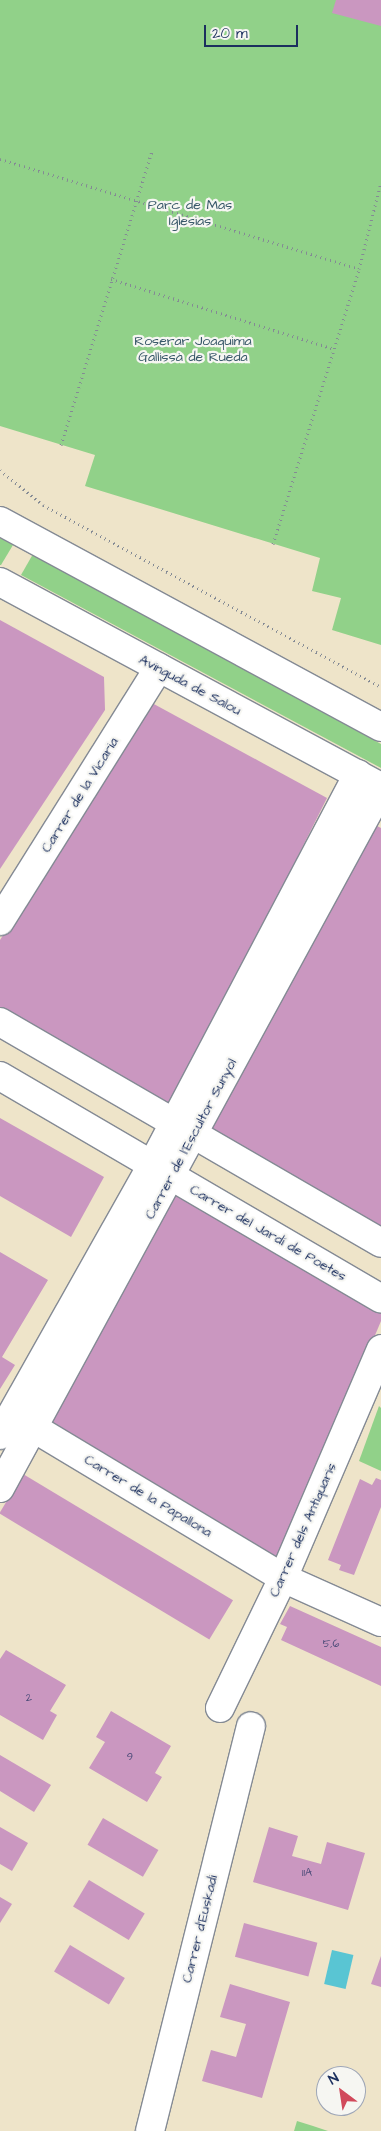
<!DOCTYPE html>
<meta charset="utf-8">
<style>
body{margin:0}
#map{position:relative;width:381px;height:2131px;overflow:hidden;background:#eee4c9;font-family:"Architects Daughter",sans-serif}
div>[style]{position:absolute}
.green>*{inset:0;background:#91d189}
.water>*{inset:0;background:#59c5d3;transform-origin:0 0}
.building>*{inset:0;background:#ca97c0;transform-origin:0 0}
.path>*{height:3px;margin-top:-1.5px;transform-origin:0;background:repeating-linear-gradient(90deg,#848a94 0 1px,transparent 0 5px)}
.roads{filter:drop-shadow(1px 0 #848a94) drop-shadow(-1px 0 #848a94) drop-shadow(0 1px #848a94) drop-shadow(0 -1px #848a94)}
.minor>*{height:28px;margin:-14px;padding:0 14px;transform-origin:14px;border-radius:14px;background:#fff}
.major>*{height:28px;margin:-14px;padding:0 14px;transform-origin:14px;border-radius:14px;background:#fff}
span{translate:-50% -50%;white-space:nowrap;text-align:center;line-height:1.15;-webkit-text-stroke:4.5px #f6f6f2;paint-order:stroke}
.number-label{font-size:11px;color:#474976}
.number-label span{-webkit-text-stroke-width:0}
.park-label{font-size:14px;color:#385869}
.street-label{font-size:14px;color:#1b2f5e}
.north{position:absolute;left:316px;top:2066px;width:50px;height:50px;box-sizing:border-box;background:#f6f6f2;border:1px solid #9ea6b7;border-radius:50%;rotate:329deg;font-size:14px;font-weight:700;line-height:20px;text-align:center;color:#1b2f5e}
.north::after{content:'';display:block;margin:auto;width:18px;height:22px;background:#d1495b;clip-path:polygon(50% 0,100% 100%,50% 72%,0 100%)}
.scale{position:absolute;left:204px;top:25px;width:94px;height:22px;box-sizing:border-box;border:2px solid #1b2f5e;border-top:0;padding-left:6px;font-size:15px;line-height:18px;white-space:nowrap;color:#1b2f5e;-webkit-text-stroke:4px #f6f6f2;paint-order:stroke}
</style>
<div id="map">
<div class="green">
<i style="clip-path:polygon(0 0,381px 0,381px 645px,332px 630px,341px 598px,312px 591px,320px 558px,85px 486px,95px 455px,0 426px)"></i>
<i style="clip-path:polygon(0 538px,13px 545px,1px 565px,0 565px)"></i>
<i style="clip-path:polygon(33px 554px,381px 744px,381px 768px,21px 575px)"></i>
<i style="clip-path:polygon(379px 1406px,381px 1408px,381px 1471px,359px 1461px)"></i>
<i style="clip-path:polygon(297px 2121px,313px 2126px,328px 2131px,294px 2131px)"></i>
</div>
<div class="water">
<i style="left:332px;top:1950px;width:22px;height:35px;rotate:13deg"></i>
</div>
<div class="building">
<i style="clip-path:polygon(336px 0,381px 0,381px 26px,332px 13px)"></i>
<i style="clip-path:polygon(0 620px,104px 677px,105px 710px,0 869px)"></i>
<i style="clip-path:polygon(152px 703px,327px 798px,171px 1110px,0 1012px,0 940px)"></i>
<i style="clip-path:polygon(373px 824px,381px 828px,381px 1231px,206px 1129px)"></i>
<i style="clip-path:polygon(0 1118px,104px 1177px,71px 1237px,0 1196px)"></i>
<i style="clip-path:polygon(175px 1190px,381px 1310px,381px 1321px,279px 1564px,48px 1423px)"></i>
<i style="clip-path:polygon(0 1252px,48px 1280px,2px 1357px,15px 1365px,0 1389px)"></i>
<i style="left:23px;top:1474px;width:245px;height:46px;rotate:31deg"></i>
<i style="clip-path:polygon(376px 1478px,381px 1480px,381px 1507px,354px 1575px,339px 1570px,341px 1565px,328px 1560px,360px 1479px,372px 1485px)"></i>
<i style="clip-path:polygon(290px 1606px,381px 1647px,381px 1686px,281px 1640px,287px 1627px,280px 1624px)"></i>
<i style="clip-path:polygon(6px 1650px,66px 1685px,50px 1711px,57px 1715px,43px 1740px,0 1715px,0 1659px)"></i>
<i style="clip-path:polygon(111px 1711px,171px 1746px,155px 1773px,162px 1777px,147px 1802px,89px 1768px,105px 1742px,96px 1737px)"></i>
<i style="clip-path:polygon(0 1755px,51px 1785px,34px 1812px,0 1791px)"></i>
<i style="left:103px;top:1818px;width:64px;height:31px;rotate:30deg"></i>
<i style="clip-path:polygon(0 1827px,28px 1843px,12px 1871px,0 1864px)"></i>
<i style="clip-path:polygon(269px 1827px,298px 1836px,292px 1856px,321px 1864px,327px 1842px,365px 1853px,348px 1910px,253px 1882px)"></i>
<i style="left:89px;top:1880px;width:65px;height:31px;rotate:31deg"></i>
<i style="clip-path:polygon(0 1897px,12px 1904px,0 1923px)"></i>
<i style="left:244px;top:1923px;width:76px;height:35px;rotate:15deg"></i>
<i style="left:70px;top:1945px;width:64px;height:31px;rotate:31deg"></i>
<i style="clip-path:polygon(381px 1956px,381px 1987px,371px 1984px)"></i>
<i style="clip-path:polygon(230px 1984px,290px 2002px,262px 2098px,202px 2081px,211px 2050px,236px 2057px,246px 2024px,220px 2017px)"></i>
</div>
<div class="path">
<i style="left:0;top:159px;width:375px;rotate:17deg"></i>
<i style="left:111px;top:279px;width:234px;rotate:17.4deg"></i>
<i style="left:61px;top:445px;width:308px;rotate:-72.8deg"></i>
<i style="left:0;top:470px;width:55px;rotate:39.1deg"></i>
<i style="left:43px;top:505px;width:384px;rotate:28.3deg"></i>
<i style="left:273px;top:544px;width:288px;rotate:-72.6deg"></i>
<i style="left:359px;top:269px;width:90px;rotate:-75.8deg"></i>
</div>
<div class="roads">
<div class="minor">
<i style="left:0;top:921px;width:299px;rotate:-57.9deg"></i>
<i style="left:0;top:1022px;width:440px;rotate:30.1deg"></i>
<i style="left:0;top:1076px;width:441px;rotate:30.3deg"></i>
<i style="left:17px;top:1418px;width:310px;rotate:31deg"></i>
<i style="left:283px;top:1578px;width:107px;rotate:24.2deg"></i>
<i style="left:0;top:1435px;width:310px;rotate:-60.6deg"></i>
<i style="left:152px;top:1165px;width:442px;rotate:-62.2deg"></i>
<i style="left:0;top:1488px;width:797px;rotate:-61.44deg"></i>
<i style="left:220px;top:1708px;width:144px;rotate:-64.1deg"></i>
<i style="left:283px;top:1578px;width:249px;rotate:-66.8deg"></i>
<i style="left:150px;top:2131px;width:417px;rotate:-76deg"></i>
</div>
<div class="major">
<i style="left:0;top:521px;width:433px;rotate:28.4deg"></i>
<i style="left:0;top:582px;width:433px;rotate:28.3deg"></i>
</div>
</div>
<div class="number-label">
<span style="left:331px;top:1644px">5,6</span>
<span style="left:29px;top:1698px">2</span>
<span style="left:130px;top:1757px">9</span>
<span style="left:307px;top:1873px">11A</span>
</div>
<div class="park-label">
<span style="left:190px;top:213px">Parc de Mas<br>Iglesias</span>
<span style="left:193px;top:349px">Roserar Joaquima<br>Gallissà de Rueda</span>
</div>
<div class="street-label">
<span style="left:190px;top:685px;rotate:28deg">Avinguda de Salou</span>
<span style="left:80px;top:795px;rotate:-58deg">Carrer de la Vicaria</span>
<span style="left:191px;top:1139px;rotate:-62deg">Carrer de l'Escultor Sunyol</span>
<span style="left:268px;top:1233px;rotate:30deg">Carrer del Jardí de Poetes</span>
<span style="left:148px;top:1496px;rotate:31deg">Carrer de la Papallona</span>
<span style="left:303px;top:1530px;rotate:-66deg">Carrer dels Antiquaris</span>
<span style="left:200px;top:1929px;rotate:-76deg">Carrer d'Euskadi</span>
</div>
<div class="north">N</div>
<div class="scale">20 m</div>
</div>
